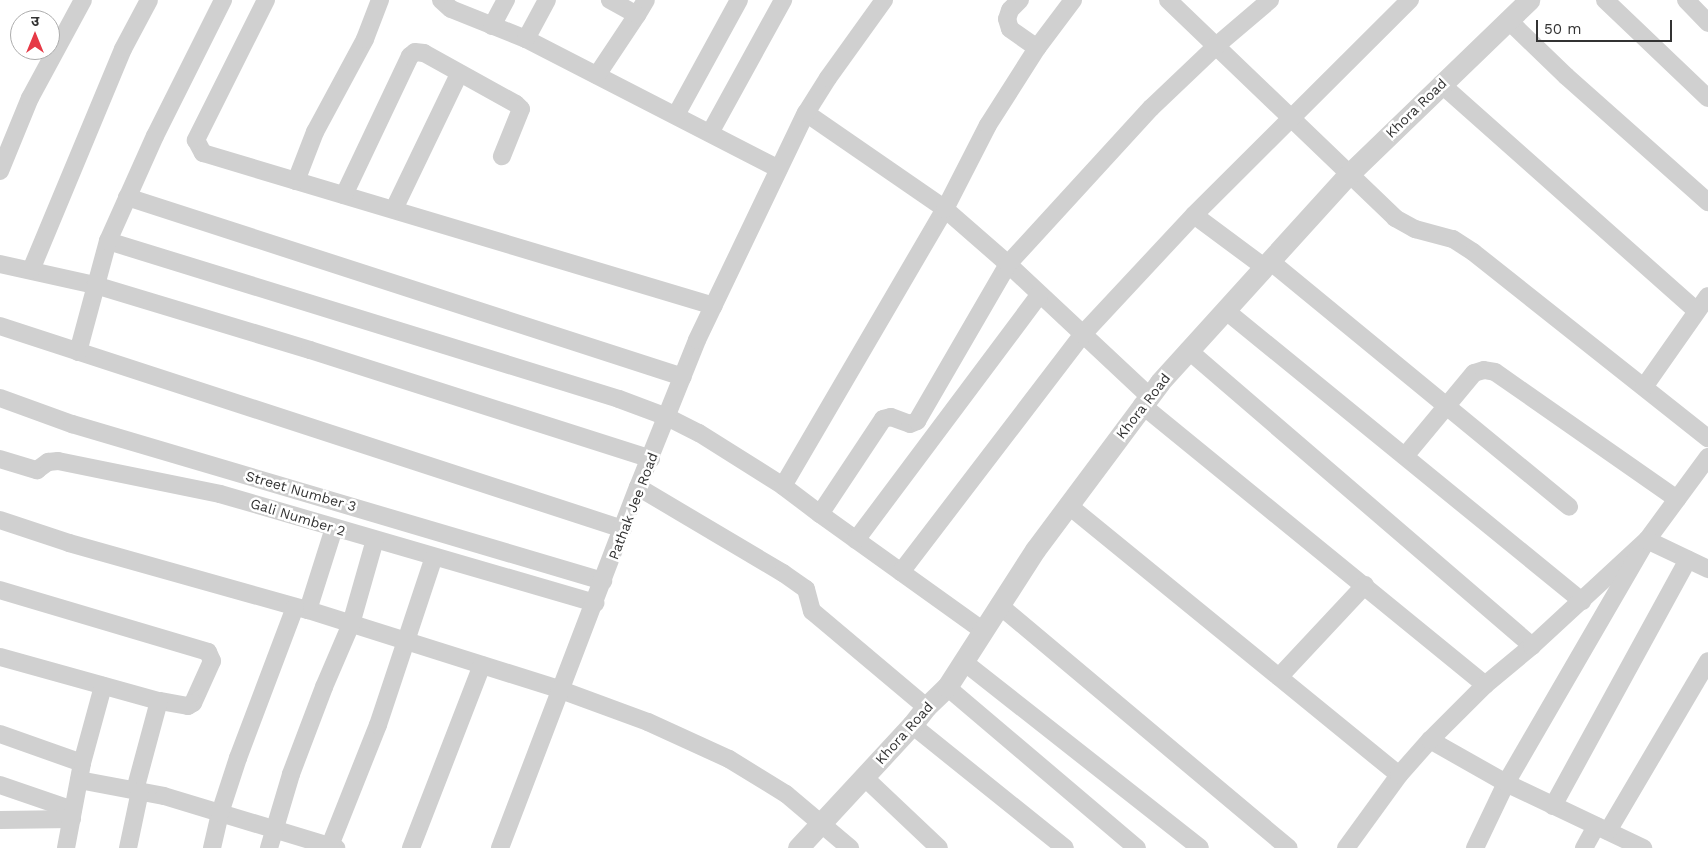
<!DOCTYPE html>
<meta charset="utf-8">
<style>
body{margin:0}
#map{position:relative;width:1708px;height:848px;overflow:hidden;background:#fff;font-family:"Work Sans","Noto Sans Devanagari",sans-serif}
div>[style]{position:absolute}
.minor>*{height:18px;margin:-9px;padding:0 9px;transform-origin:9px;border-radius:9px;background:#d0d0d0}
.tertiary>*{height:21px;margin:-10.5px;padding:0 10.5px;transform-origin:10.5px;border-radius:10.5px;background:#d0d0d0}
span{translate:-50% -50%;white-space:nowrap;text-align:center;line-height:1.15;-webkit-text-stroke:5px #fff;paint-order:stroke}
.street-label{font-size:14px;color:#333}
.north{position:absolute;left:10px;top:10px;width:50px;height:50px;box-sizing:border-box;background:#fff;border:1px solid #adadad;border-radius:50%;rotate:0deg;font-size:14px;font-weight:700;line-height:20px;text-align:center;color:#333}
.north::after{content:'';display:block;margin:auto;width:18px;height:22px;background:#e63946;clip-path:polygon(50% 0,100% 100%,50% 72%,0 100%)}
.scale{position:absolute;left:1536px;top:20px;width:136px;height:22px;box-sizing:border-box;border:2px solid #333;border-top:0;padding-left:6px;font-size:15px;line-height:18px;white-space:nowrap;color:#333;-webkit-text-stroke:4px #fff;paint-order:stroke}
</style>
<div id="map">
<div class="minor">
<i style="left:266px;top:0;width:157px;rotate:116.6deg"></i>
<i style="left:196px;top:140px;width:15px;rotate:62deg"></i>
<i style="left:203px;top:153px;width:533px;rotate:16.67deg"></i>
<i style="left:441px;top:0;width:13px;rotate:42deg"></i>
<i style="left:451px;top:9px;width:81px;rotate:21.8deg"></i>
<i style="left:526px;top:39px;width:284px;rotate:27.2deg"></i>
<i style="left:1020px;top:0;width:14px;rotate:135deg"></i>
<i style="left:1010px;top:10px;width:9px;rotate:108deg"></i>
<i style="left:1007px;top:19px;width:10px;rotate:73deg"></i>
<i style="left:1010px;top:29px;width:33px;rotate:35deg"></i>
<i style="left:1168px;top:0;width:315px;rotate:43.8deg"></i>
<i style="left:1395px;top:218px;width:23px;rotate:29deg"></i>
<i style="left:1415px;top:229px;width:39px;rotate:15deg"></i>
<i style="left:1453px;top:239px;width:24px;rotate:33deg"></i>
<i style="left:1473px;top:252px;width:300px;rotate:38.4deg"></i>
<i style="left:1605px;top:0;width:142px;rotate:43.6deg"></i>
<i style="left:1686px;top:0;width:32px;rotate:46deg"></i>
<i style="left:637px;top:15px;width:17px;rotate:-59deg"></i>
<i style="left:1508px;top:20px;width:81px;rotate:44deg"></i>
<i style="left:1566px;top:76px;width:190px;rotate:41.6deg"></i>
<i style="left:492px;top:26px;width:30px;rotate:-62deg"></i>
<i style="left:526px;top:39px;width:44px;rotate:-61.7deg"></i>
<i style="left:597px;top:75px;width:72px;rotate:-56.3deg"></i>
<i style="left:637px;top:15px;width:31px;rotate:-151deg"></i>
<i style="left:1441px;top:84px;width:342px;rotate:41.6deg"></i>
<i style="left:806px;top:113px;width:169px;rotate:34.6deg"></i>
<i style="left:945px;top:209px;width:84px;rotate:41.1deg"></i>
<i style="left:1008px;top:264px;width:193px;rotate:43.1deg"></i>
<i style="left:676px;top:115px;width:131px;rotate:-61.3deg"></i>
<i style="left:710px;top:133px;width:152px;rotate:-61.2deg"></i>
<i style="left:0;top:171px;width:79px;rotate:-67.7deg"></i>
<i style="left:30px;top:98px;width:111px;rotate:-61.6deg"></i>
<i style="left:296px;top:181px;width:53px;rotate:-68.8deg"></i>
<i style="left:315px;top:132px;width:106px;rotate:-61.7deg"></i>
<i style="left:365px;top:39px;width:42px;rotate:-69deg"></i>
<i style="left:344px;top:195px;width:154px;rotate:-64.6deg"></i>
<i style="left:410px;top:56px;width:6px;rotate:-39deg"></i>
<i style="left:415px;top:52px;width:9px;rotate:6deg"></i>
<i style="left:424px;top:53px;width:105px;rotate:29deg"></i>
<i style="left:516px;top:104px;width:7px;rotate:45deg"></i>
<i style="left:521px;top:109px;width:51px;rotate:112deg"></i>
<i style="left:127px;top:197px;width:584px;rotate:17.94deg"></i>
<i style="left:394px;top:209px;width:150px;rotate:-64.3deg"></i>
<i style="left:1194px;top:215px;width:87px;rotate:36.6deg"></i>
<i style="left:108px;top:241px;width:535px;rotate:17.18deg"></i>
<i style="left:619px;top:399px;width:51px;rotate:20.6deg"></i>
<i style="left:667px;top:417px;width:36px;rotate:27deg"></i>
<i style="left:699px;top:433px;width:99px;rotate:32.2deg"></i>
<i style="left:783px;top:486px;width:46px;rotate:37.1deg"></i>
<i style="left:820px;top:514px;width:199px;rotate:35.6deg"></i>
<i style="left:1270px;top:261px;width:387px;rotate:39.4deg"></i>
<i style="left:0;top:264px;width:97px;rotate:12.5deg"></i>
<i style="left:95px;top:285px;width:225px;rotate:16.8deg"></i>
<i style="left:310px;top:350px;width:358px;rotate:17.7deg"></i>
<i style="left:31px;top:270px;width:239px;rotate:-67.4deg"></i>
<i style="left:123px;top:49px;width:55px;rotate:-62deg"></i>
<i style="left:1225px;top:310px;width:461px;rotate:39.2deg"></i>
<i style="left:0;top:326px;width:655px;rotate:18.05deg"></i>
<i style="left:1188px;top:350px;width:454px;rotate:40.7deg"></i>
<i style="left:78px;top:352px;width:115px;rotate:-74.9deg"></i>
<i style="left:108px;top:241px;width:115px;rotate:-65.9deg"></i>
<i style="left:155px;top:136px;width:152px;rotate:-63.4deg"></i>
<i style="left:1644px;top:387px;width:111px;rotate:-54.9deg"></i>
<i style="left:0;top:398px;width:77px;rotate:19.9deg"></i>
<i style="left:72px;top:424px;width:554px;rotate:16.47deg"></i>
<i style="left:1142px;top:405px;width:443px;rotate:39.2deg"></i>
<i style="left:1405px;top:456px;width:108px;rotate:-50.3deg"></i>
<i style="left:1474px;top:373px;width:10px;rotate:-17deg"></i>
<i style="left:1484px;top:370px;width:11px;rotate:10deg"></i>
<i style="left:1495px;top:372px;width:222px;rotate:34.9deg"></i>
<i style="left:0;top:459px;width:39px;rotate:17deg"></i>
<i style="left:37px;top:470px;width:14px;rotate:-36deg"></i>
<i style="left:48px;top:462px;width:10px;rotate:-6deg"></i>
<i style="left:58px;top:461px;width:165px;rotate:11.5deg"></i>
<i style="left:220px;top:494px;width:391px;rotate:16.2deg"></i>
<i style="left:783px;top:486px;width:321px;rotate:-59.7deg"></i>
<i style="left:945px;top:209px;width:94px;rotate:-62.9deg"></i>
<i style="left:988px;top:125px;width:91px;rotate:-57.5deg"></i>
<i style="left:1037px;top:48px;width:60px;rotate:-53.1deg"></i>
<i style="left:638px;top:487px;width:169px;rotate:30.7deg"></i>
<i style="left:783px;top:573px;width:28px;rotate:35deg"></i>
<i style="left:806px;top:589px;width:23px;rotate:75deg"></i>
<i style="left:812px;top:611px;width:149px;rotate:40.1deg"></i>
<i style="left:1068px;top:505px;width:427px;rotate:39.2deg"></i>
<i style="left:820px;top:514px;width:114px;rotate:-56.4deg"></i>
<i style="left:883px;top:419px;width:8px;rotate:-14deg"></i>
<i style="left:891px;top:417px;width:20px;rotate:20deg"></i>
<i style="left:910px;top:424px;width:8px;rotate:-23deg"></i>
<i style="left:917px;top:421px;width:181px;rotate:-59.9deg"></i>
<i style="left:1008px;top:264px;width:212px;rotate:-47.5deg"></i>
<i style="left:1151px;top:108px;width:90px;rotate:-43.6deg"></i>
<i style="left:1216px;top:46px;width:71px;rotate:-40.4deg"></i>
<i style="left:0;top:520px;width:73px;rotate:18.4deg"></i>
<i style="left:69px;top:543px;width:248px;rotate:15.7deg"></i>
<i style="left:308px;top:610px;width:265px;rotate:17.5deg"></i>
<i style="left:561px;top:690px;width:93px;rotate:20.2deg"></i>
<i style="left:648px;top:722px;width:89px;rotate:24.6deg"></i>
<i style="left:729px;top:759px;width:67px;rotate:31.6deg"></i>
<i style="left:786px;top:794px;width:84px;rotate:40.2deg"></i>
<i style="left:856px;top:540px;width:306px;rotate:-53.2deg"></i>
<i style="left:901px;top:572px;width:298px;rotate:-52.6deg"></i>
<i style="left:1082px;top:335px;width:164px;rotate:-47deg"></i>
<i style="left:1194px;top:215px;width:305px;rotate:-44.9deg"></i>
<i style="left:0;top:590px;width:217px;rotate:16.6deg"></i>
<i style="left:208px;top:652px;width:10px;rotate:66deg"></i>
<i style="left:212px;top:661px;width:46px;rotate:114.3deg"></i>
<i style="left:193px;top:703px;width:6px;rotate:149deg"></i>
<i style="left:188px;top:706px;width:29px;rotate:-170deg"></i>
<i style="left:999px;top:605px;width:378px;rotate:40deg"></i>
<i style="left:308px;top:610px;width:86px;rotate:-72.4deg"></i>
<i style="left:0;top:657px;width:165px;rotate:15.5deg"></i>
<i style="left:159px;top:701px;width:92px;rotate:105.1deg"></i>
<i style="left:964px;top:662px;width:300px;rotate:38.2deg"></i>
<i style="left:1279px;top:677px;width:126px;rotate:-46.9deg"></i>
<i style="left:947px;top:687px;width:249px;rotate:40.3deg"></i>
<i style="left:912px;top:725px;width:196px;rotate:38.8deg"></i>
<i style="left:0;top:734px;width:87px;rotate:19.5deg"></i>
<i style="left:1430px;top:740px;width:87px;rotate:29.5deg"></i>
<i style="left:1506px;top:783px;width:152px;rotate:25.4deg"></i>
<i style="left:864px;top:777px;width:103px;rotate:43.4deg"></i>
<i style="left:79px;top:780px;width:86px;rotate:10.7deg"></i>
<i style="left:164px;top:796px;width:180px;rotate:16.8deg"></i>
<i style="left:0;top:785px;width:77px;rotate:18.9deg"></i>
<i style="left:1553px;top:806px;width:281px;rotate:-61.3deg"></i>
<i style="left:0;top:820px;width:72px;rotate:-0.8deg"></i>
<i style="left:1608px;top:831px;width:197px;rotate:-59.5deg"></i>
<i style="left:66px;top:848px;width:86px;rotate:-79.3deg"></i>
<i style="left:82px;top:763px;width:80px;rotate:-74.7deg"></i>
<i style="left:128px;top:848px;width:58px;rotate:-78.1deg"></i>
<i style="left:212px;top:848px;width:36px;rotate:-77deg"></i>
<i style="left:220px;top:813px;width:58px;rotate:-71.9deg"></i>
<i style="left:238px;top:758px;width:161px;rotate:-69.3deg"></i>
<i style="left:269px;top:848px;width:77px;rotate:-73.4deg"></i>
<i style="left:291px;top:774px;width:93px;rotate:-69.2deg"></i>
<i style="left:324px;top:687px;width:69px;rotate:-66.8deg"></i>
<i style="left:351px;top:624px;width:87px;rotate:-74.1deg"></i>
<i style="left:329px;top:848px;width:132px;rotate:-68.3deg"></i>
<i style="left:378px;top:725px;width:177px;rotate:-71.6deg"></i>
<i style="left:411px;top:848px;width:196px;rotate:-68.8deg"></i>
<i style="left:500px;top:848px;width:386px;rotate:-69.1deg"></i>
<i style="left:638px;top:487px;width:158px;rotate:-68.1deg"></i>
<i style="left:697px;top:340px;width:252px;rotate:-64.4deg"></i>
<i style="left:806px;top:113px;width:41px;rotate:-57.8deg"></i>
<i style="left:828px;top:78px;width:96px;rotate:-54.3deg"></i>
<i style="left:1346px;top:848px;width:90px;rotate:-54deg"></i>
<i style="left:1399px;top:775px;width:47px;rotate:-48.5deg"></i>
<i style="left:1430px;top:740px;width:78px;rotate:-45deg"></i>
<i style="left:1485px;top:685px;width:61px;rotate:-39.7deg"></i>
<i style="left:1532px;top:646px;width:156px;rotate:-42.7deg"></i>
<i style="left:1647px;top:540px;width:103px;rotate:-53.7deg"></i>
<i style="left:1475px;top:848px;width:72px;rotate:-64.5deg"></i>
<i style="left:1506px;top:783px;width:281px;rotate:-59.9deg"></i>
<i style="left:1647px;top:540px;width:68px;rotate:25.4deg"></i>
<i style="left:1584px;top:848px;width:25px;rotate:-61deg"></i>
</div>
<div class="tertiary">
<i style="left:798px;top:848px;width:168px;rotate:-47.2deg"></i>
<i style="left:912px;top:725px;width:23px;rotate:-52deg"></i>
<i style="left:926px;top:707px;width:29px;rotate:-44deg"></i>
<i style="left:947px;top:687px;width:163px;rotate:-57.3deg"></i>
<i style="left:1035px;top:550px;width:209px;rotate:-53.3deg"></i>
<i style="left:1160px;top:382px;width:280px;rotate:-47.8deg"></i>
<i style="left:1348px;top:175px;width:252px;rotate:-44deg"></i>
</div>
<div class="street-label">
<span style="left:1416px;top:108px;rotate:-44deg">Khora Road</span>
<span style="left:1143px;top:406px;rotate:-52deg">Khora Road</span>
<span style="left:301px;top:491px;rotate:16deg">Street Number 3</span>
<span style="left:633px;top:506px;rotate:-69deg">Pathak Jee Road</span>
<span style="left:298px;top:517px;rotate:17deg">Gali Number 2</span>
<span style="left:904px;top:733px;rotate:-48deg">Khora Road</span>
</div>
<div class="north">उ</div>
<div class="scale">50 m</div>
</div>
